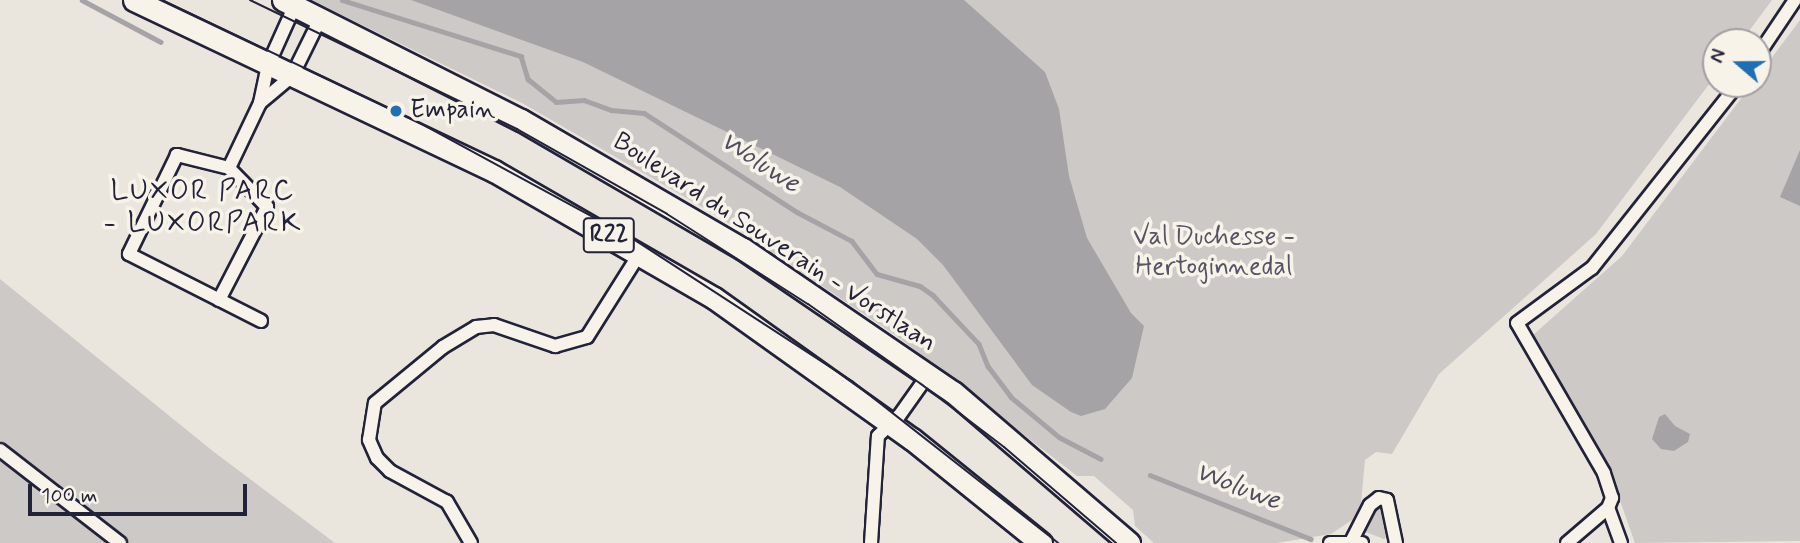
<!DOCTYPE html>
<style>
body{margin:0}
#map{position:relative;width:1800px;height:543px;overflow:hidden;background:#eae6de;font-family:Mynerve,sans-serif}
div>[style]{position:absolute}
.green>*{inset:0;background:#cdc9c6}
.water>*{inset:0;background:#a6a3a6}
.stream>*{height:4.5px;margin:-2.25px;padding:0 2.25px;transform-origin:2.25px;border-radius:2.25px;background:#a6a3a6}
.roads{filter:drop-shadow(2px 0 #22223b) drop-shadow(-2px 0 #22223b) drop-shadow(0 2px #22223b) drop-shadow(0 -2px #22223b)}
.street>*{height:12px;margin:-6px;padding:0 6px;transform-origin:6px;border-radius:6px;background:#f7f3e8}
.primary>*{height:21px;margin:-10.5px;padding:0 10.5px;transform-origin:10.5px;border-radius:10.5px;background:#f7f3e8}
.tram>*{height:2px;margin:-1px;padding:0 1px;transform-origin:1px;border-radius:1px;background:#22223b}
.dots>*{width:19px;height:19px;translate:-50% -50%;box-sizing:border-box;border:4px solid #f7f3e8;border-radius:50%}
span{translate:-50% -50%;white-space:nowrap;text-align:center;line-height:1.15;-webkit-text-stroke:7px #f7f3e8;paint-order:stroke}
.shield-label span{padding:2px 5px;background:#f7f3e8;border:2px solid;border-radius:5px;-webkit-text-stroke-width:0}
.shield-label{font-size:24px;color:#22223b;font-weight:700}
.poi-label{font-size:26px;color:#22223b}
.left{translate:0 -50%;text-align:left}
.park-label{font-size:26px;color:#555465}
.street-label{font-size:26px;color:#22223b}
.water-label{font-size:28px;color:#504f60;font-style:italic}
.neighbourhood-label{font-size:28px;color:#22223b;letter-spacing:2px}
.north{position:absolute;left:1702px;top:28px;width:70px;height:70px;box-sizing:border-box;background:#f7f3e8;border:2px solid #a29fa3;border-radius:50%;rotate:290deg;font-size:19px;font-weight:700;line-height:28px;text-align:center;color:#22223b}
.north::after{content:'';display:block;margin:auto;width:24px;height:32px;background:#1f6fb2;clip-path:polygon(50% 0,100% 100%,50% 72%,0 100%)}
.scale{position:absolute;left:28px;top:484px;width:219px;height:32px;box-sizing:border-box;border:4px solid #22223b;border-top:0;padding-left:9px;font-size:21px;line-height:24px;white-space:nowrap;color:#22223b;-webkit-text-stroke:5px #f7f3e8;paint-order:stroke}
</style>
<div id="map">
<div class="green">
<i style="clip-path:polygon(311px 0,1772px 0,1741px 42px,1716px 42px,1716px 75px,1596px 234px,1439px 374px,1392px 454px,1376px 452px,1365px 460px,1361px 503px,1352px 520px,1331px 534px,1276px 543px,1154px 543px,1135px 526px,1133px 510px,1094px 476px,1077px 476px,898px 337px,721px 218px,522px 103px)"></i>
<i style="clip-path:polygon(1800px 20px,1800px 541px,1635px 543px,1607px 464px,1533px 335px,1622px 256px,1752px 84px,1758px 84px,1758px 76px)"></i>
<i style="clip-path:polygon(0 279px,214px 452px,335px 543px,0 543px)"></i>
<i style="clip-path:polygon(1377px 505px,1382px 505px,1389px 535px,1384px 539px,1363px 531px)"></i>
</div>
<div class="water">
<i style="clip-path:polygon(411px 0,964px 0,1045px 72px,1059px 109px,1069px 176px,1087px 238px,1131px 313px,1144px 326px,1132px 378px,1105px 409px,1081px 416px,1071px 412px,1032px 385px,943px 265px,917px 239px,840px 187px,583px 62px)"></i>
<i style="clip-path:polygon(1800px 150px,1800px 206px,1780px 197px)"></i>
<i style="clip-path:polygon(1665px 414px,1675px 426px,1690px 434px,1688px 442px,1674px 451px,1661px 449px,1652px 439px,1659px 417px)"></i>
</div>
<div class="stream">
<i style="left:82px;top:0;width:89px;rotate:28deg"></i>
<i style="left:342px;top:0;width:188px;rotate:17.4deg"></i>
<i style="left:521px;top:56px;width:24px;rotate:73deg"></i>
<i style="left:528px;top:79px;width:36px;rotate:39deg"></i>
<i style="left:556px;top:102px;width:28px;rotate:-4deg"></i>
<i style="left:584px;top:100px;width:29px;rotate:20deg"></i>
<i style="left:611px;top:110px;width:33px;rotate:5deg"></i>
<i style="left:644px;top:113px;width:182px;rotate:32.9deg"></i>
<i style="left:797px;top:212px;width:62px;rotate:27.8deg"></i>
<i style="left:852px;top:241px;width:41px;rotate:52.9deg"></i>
<i style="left:877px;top:274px;width:45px;rotate:15.6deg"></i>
<i style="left:920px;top:286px;width:16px;rotate:35deg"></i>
<i style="left:933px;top:295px;width:67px;rotate:46.8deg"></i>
<i style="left:979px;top:344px;width:24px;rotate:68deg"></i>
<i style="left:988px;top:366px;width:39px;rotate:53deg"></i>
<i style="left:1011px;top:397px;width:62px;rotate:39.8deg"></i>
<i style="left:1059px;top:437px;width:47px;rotate:27.6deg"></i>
<i style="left:1150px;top:475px;width:173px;rotate:21.7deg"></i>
</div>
<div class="roads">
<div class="street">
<i style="left:295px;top:5px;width:66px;rotate:114.2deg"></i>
<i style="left:268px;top:65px;width:39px;rotate:102deg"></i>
<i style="left:260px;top:103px;width:42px;rotate:-40.2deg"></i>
<i style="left:292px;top:76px;width:66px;rotate:-63.8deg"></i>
<i style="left:1758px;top:55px;width:66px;rotate:-56.1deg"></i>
<i style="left:229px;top:168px;width:72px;rotate:-64.5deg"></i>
<i style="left:219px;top:300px;width:105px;rotate:-62.7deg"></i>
<i style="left:267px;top:207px;width:54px;rotate:-134.3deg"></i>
<i style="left:229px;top:168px;width:54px;rotate:-166deg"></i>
<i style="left:177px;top:155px;width:110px;rotate:115.9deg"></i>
<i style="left:129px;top:254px;width:148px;rotate:26.9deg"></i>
<i style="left:0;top:450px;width:152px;rotate:37.8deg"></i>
<i style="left:1352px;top:540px;width:39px;rotate:-63deg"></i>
<i style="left:1370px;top:505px;width:11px;rotate:-38deg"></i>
<i style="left:1379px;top:498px;width:8px;rotate:14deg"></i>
<i style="left:1387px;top:500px;width:44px;rotate:78.2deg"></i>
<i style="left:471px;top:543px;width:48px;rotate:-120.3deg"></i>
<i style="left:447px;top:502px;width:65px;rotate:-151.5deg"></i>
<i style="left:390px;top:471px;width:18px;rotate:-135deg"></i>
<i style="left:377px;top:458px;width:20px;rotate:-114deg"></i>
<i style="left:369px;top:440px;width:37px;rotate:-81deg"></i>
<i style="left:375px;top:403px;width:88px;rotate:-39.5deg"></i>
<i style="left:443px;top:347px;width:39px;rotate:-31deg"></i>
<i style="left:476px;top:327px;width:18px;rotate:-6deg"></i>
<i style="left:494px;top:325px;width:65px;rotate:19deg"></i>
<i style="left:555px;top:346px;width:33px;rotate:-16deg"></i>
<i style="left:587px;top:337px;width:99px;rotate:-57.8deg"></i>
<i style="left:871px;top:543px;width:107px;rotate:-86.3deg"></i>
<i style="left:878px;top:436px;width:29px;rotate:-44deg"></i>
<i style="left:899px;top:416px;width:50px;rotate:-54.7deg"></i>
<i style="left:1330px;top:543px;width:32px"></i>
<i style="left:1567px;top:543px;width:54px;rotate:-40.5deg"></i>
<i style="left:1621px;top:543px;width:37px;rotate:-110deg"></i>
<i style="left:1608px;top:508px;width:11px;rotate:-68deg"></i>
<i style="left:1612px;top:498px;width:26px;rotate:-108deg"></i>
<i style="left:1604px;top:473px;width:173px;rotate:-120.1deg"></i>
<i style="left:1517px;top:323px;width:93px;rotate:-36.3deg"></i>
<i style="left:1592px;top:268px;width:235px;rotate:-51.6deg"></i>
</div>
<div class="primary">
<i style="left:134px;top:0;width:399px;rotate:25.4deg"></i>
<i style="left:494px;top:171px;width:254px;rotate:30deg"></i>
<i style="left:714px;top:298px;width:243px;rotate:35.5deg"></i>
<i style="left:912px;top:439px;width:166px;rotate:38.9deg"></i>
<i style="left:283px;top:0;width:267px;rotate:26.8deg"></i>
<i style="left:521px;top:120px;width:257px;rotate:30.2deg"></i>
<i style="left:743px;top:249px;width:254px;rotate:34.3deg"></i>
<i style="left:953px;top:392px;width:232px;rotate:40.6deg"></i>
</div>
</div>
<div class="tram">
<i style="left:162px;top:0;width:286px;rotate:25.5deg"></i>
<i style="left:420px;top:123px;width:239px;rotate:28.5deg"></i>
<i style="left:630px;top:237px;width:266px;rotate:33deg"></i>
<i style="left:853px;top:382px;width:261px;rotate:38.1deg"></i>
<i style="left:250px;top:0;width:297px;rotate:25.8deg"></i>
<i style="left:517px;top:129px;width:172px;rotate:29.5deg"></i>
<i style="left:667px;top:214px;width:167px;rotate:32.6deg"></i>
<i style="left:808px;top:304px;width:138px;rotate:35.3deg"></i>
<i style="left:921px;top:384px;width:104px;rotate:37.2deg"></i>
<i style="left:1004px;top:447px;width:148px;rotate:40.6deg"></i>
</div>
<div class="dots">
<i style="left:396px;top:111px;background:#1f6fb2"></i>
</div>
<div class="shield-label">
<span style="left:609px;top:235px">R22</span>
</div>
<div class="poi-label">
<span class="left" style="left:410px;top:111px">Empain</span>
</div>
<div class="park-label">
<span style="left:1214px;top:253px">Val Duchesse -<br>Hertoginnedal</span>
</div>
<div class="street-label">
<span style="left:774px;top:243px;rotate:33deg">Boulevard du Souverain - Vorstlaan</span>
</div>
<div class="water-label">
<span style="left:760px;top:163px;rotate:33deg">Woluwe</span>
<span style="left:1238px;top:487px;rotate:21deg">Woluwe</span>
</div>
<div class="neighbourhood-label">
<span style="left:203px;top:208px">LUXOR PARC<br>- LUXORPARK</span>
</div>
<div class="north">N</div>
<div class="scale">100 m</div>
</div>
